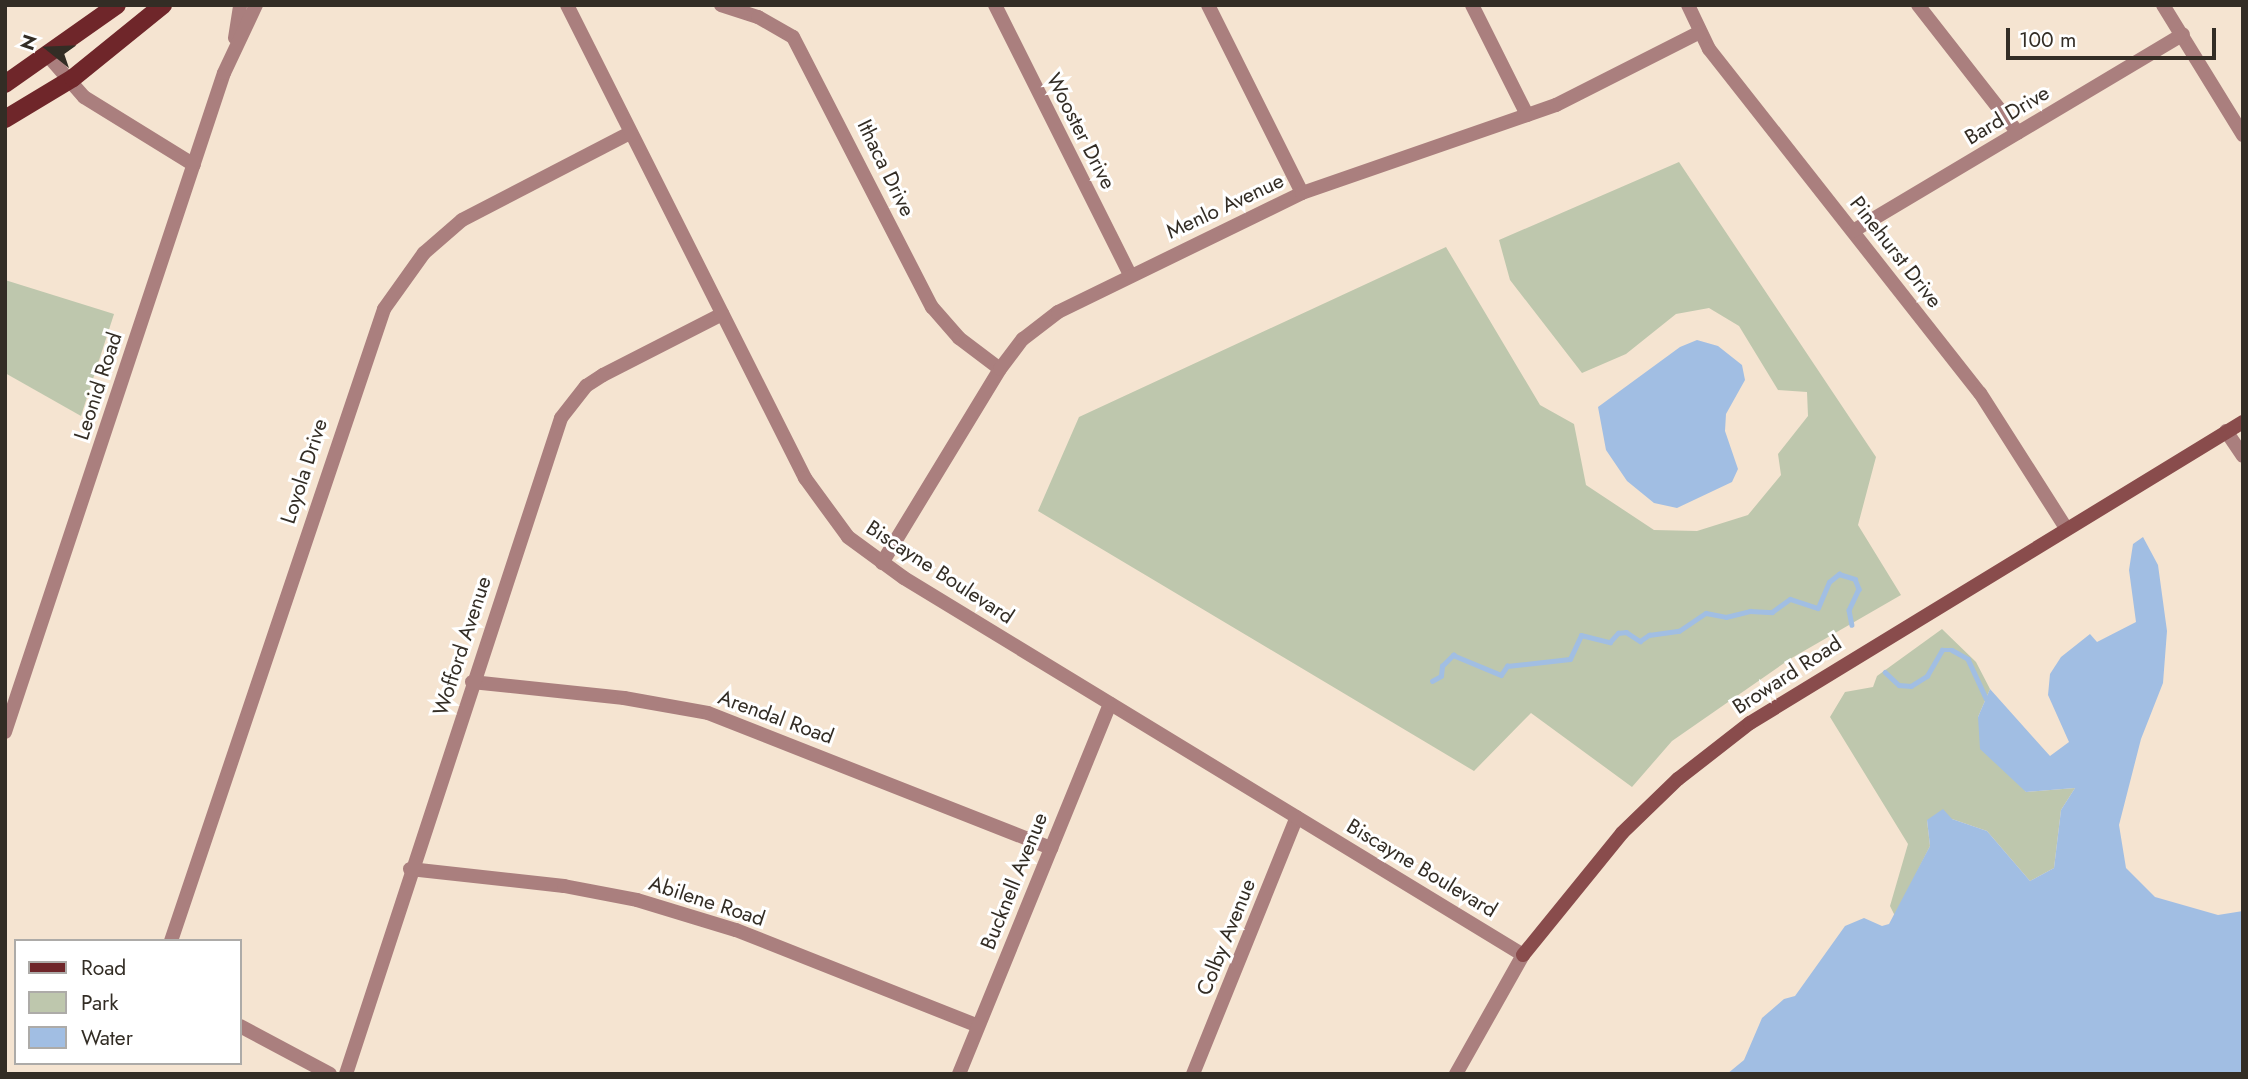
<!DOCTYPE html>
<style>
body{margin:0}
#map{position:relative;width:2248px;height:1079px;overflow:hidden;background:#f5e4d1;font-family:Jost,sans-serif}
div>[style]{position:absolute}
.green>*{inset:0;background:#bec7ad}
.water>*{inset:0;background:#a1bee3}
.stream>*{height:4.5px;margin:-2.25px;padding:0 2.25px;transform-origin:2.25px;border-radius:2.25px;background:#a1bee3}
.minor>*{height:14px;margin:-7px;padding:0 7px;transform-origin:7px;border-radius:7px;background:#aa7f7e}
.tertiary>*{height:14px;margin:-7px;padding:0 7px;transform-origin:7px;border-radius:7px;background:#aa7f7e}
.secondary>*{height:14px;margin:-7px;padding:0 7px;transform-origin:7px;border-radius:7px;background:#894c4c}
.primary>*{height:18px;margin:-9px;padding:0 9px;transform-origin:9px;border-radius:9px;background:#6f262a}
span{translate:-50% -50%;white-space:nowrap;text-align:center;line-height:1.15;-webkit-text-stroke:6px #fff;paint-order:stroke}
.street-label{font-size:21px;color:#332d25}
.frame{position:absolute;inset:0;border:7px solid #332d25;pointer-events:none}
.legend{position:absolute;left:14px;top:939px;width:228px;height:126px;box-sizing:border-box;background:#fff;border:2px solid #adaba8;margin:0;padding:9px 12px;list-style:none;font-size:21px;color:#332d25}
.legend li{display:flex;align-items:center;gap:14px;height:35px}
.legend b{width:35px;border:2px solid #adaba8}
.north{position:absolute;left:14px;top:14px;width:70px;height:70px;-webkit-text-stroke:5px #fff;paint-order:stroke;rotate:288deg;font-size:19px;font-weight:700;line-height:28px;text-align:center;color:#332d25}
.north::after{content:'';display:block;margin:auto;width:24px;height:32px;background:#332d25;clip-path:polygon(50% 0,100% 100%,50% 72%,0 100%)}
.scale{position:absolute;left:2006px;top:28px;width:210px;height:32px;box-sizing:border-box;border:4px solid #332d25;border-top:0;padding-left:9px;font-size:21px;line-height:24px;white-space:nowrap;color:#332d25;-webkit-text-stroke:5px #fff;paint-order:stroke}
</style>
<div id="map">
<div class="green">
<i style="clip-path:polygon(1679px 162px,1876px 457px,1858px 525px,1901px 595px,1790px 659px,1672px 741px,1632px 787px,1531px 713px,1474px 771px,1038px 511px,1079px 417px,1446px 247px,1540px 405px,1574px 424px,1586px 485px,1654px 530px,1697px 531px,1748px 515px,1781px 475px,1778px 454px,1808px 416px,1807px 392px,1778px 390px,1739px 326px,1709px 308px,1676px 314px,1626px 354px,1582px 373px,1510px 280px,1499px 240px)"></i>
<i style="clip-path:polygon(5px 280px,114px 314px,81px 416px,5px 373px)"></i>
<i style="clip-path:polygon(1942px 629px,1976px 662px,1990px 689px,1978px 717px,2026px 792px,2075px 788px,2061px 810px,2054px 868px,2030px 881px,1987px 831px,1952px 819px,1927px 820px,1930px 846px,1895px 916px,1890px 906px,1908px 844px,1830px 717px,1845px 692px,1873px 687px,1877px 676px)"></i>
</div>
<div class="water">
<i style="clip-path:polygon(1697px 340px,1718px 346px,1742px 365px,1745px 380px,1726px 414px,1725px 431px,1738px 469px,1732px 482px,1677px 508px,1654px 503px,1627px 481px,1606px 450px,1598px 407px,1680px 347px)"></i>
<i style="clip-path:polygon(2143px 537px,2158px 565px,2167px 631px,2163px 683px,2141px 739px,2119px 825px,2126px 868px,2155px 897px,2218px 915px,2243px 911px,2243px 1074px,1727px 1074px,1744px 1060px,1762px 1018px,1784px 999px,1795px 996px,1845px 926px,1864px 918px,1882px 926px,1889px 924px,1930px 846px,1927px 820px,1943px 809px,1952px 819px,1987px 831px,2030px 881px,2054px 868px,2061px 810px,2075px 788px,2026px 792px,1980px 749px,1978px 717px,1990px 689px,2050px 756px,2069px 742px,2048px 695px,2050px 674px,2061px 657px,2090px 634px,2097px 642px,2136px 622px,2129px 570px,2133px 544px)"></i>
</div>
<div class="stream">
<i style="left:1885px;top:672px;width:19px;rotate:43deg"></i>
<i style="left:1899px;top:685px;width:12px;rotate:5deg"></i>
<i style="left:1911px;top:686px;width:19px;rotate:-32deg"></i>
<i style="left:1927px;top:676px;width:30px;rotate:-60deg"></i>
<i style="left:1942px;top:650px;width:10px"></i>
<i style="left:1952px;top:650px;width:18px;rotate:29deg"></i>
<i style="left:1968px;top:659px;width:43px;rotate:65.2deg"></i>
<i style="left:1432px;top:681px;width:10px;rotate:-29deg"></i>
<i style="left:1441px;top:676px;width:10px;rotate:-84deg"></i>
<i style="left:1442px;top:666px;width:16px;rotate:-45deg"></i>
<i style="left:1453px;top:655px;width:52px;rotate:22.6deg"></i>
<i style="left:1501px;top:675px;width:11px;rotate:-56deg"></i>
<i style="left:1507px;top:666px;width:63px;rotate:-6.3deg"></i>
<i style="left:1570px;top:659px;width:26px;rotate:-65deg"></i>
<i style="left:1581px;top:635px;width:30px;rotate:14deg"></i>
<i style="left:1610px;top:642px;width:12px;rotate:-48deg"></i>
<i style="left:1618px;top:633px;width:8px;rotate:-7deg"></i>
<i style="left:1626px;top:632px;width:17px;rotate:33deg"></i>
<i style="left:1640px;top:641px;width:11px;rotate:-34deg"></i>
<i style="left:1649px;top:635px;width:30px;rotate:-8deg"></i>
<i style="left:1679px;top:631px;width:32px;rotate:-34deg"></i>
<i style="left:1706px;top:613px;width:20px;rotate:11deg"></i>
<i style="left:1726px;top:617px;width:25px;rotate:-14deg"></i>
<i style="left:1750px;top:611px;width:22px;rotate:3deg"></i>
<i style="left:1772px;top:612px;width:22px;rotate:-36deg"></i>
<i style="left:1790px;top:599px;width:29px;rotate:18deg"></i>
<i style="left:1818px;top:608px;width:28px;rotate:-67deg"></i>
<i style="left:1829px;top:582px;width:13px;rotate:-39deg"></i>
<i style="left:1839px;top:574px;width:17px;rotate:17deg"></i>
<i style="left:1855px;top:579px;width:11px;rotate:68deg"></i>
<i style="left:1859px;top:589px;width:23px;rotate:115deg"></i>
<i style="left:1849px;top:610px;width:15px;rotate:79deg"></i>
</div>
<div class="minor">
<i style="left:721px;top:5px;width:39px;rotate:18deg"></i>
<i style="left:758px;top:17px;width:40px;rotate:29.7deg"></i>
<i style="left:793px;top:37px;width:304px;rotate:62.8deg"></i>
<i style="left:932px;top:307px;width:41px;rotate:48.9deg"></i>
<i style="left:959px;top:338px;width:51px;rotate:37.1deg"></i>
<i style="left:995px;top:5px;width:302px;rotate:63.4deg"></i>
<i style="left:1208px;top:5px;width:210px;rotate:63.4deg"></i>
<i style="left:1472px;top:5px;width:123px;rotate:63.4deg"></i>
<i style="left:1688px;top:5px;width:49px;rotate:64.5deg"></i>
<i style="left:1709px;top:49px;width:438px;rotate:51.8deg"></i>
<i style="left:1980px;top:393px;width:160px;rotate:57.5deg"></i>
<i style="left:1918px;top:5px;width:162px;rotate:52deg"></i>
<i style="left:2163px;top:5px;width:153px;rotate:58.4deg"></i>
<i style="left:49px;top:57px;width:53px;rotate:48.8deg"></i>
<i style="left:84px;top:97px;width:129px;rotate:31.7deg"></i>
<i style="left:1853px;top:231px;width:384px;rotate:-30.8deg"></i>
<i style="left:2226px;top:431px;width:30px;rotate:56deg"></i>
<i style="left:882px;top:563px;width:227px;rotate:-58.7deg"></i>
<i style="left:1000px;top:369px;width:38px;rotate:-53deg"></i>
<i style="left:1023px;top:339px;width:44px;rotate:-37.6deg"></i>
<i style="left:1058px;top:312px;width:271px;rotate:-26deg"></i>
<i style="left:1302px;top:193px;width:269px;rotate:-19.1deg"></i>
<i style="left:1556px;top:105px;width:161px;rotate:-26.9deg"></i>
<i style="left:472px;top:682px;width:153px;rotate:6deg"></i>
<i style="left:624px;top:698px;width:85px;rotate:10.1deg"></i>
<i style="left:708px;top:713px;width:369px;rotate:21.5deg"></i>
<i style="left:410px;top:869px;width:155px;rotate:6.3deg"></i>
<i style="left:564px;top:886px;width:74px;rotate:10.9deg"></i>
<i style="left:637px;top:900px;width:103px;rotate:16.9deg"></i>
<i style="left:736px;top:930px;width:260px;rotate:21.6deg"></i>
<i style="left:171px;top:941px;width:667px;rotate:-71.37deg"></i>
<i style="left:384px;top:309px;width:69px;rotate:-54.5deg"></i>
<i style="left:424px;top:253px;width:50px;rotate:-41deg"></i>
<i style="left:462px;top:220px;width:189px;rotate:-27.4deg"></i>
<i style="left:240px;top:1026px;width:102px;rotate:28.1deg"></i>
<i style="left:346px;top:1074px;width:690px;rotate:-71.85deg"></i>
<i style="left:561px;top:418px;width:41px;rotate:-52deg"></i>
<i style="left:586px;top:386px;width:20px;rotate:-33deg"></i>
<i style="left:603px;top:375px;width:134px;rotate:-27.1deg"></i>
<i style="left:959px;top:1074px;width:400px;rotate:-67.8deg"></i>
<i style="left:1193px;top:1074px;width:277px;rotate:-68deg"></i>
</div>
<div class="tertiary">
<i style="left:567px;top:5px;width:530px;rotate:63.29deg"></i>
<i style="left:805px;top:478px;width:73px;rotate:53.9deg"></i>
<i style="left:848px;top:537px;width:69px;rotate:36.2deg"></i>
<i style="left:904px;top:578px;width:725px;rotate:31.34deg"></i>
<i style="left:1523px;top:955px;width:137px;rotate:119.4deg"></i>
<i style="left:235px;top:38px;width:33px;rotate:-81deg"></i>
<i style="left:5px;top:732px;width:694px;rotate:-71.62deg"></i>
<i style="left:224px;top:73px;width:75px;rotate:-64.8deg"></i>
</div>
<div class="secondary">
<i style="left:1523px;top:955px;width:157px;rotate:-50.9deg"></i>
<i style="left:1622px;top:833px;width:78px;rotate:-44deg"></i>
<i style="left:1678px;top:779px;width:91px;rotate:-37.9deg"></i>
<i style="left:1750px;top:723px;width:578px;rotate:-31.41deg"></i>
</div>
<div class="primary">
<i style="left:5px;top:84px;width:137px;rotate:-35.2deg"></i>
<i style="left:5px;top:119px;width:79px;rotate:-31.1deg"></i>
<i style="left:73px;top:78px;width:116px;rotate:-39deg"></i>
</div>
<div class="street-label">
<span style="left:2007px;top:115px;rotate:-31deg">Bard Drive</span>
<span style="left:1081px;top:131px;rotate:63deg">Wooster Drive</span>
<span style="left:886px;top:168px;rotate:64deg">Ithaca Drive</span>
<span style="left:1225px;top:206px;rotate:-25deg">Menlo Avenue</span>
<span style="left:1896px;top:252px;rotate:52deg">Pinehurst Drive</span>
<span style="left:98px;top:386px;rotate:-72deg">Leonid Road</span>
<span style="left:304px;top:471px;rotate:-72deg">Loyola Drive</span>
<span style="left:940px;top:572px;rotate:33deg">Biscayne Boulevard</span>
<span style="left:462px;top:646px;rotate:-72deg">Wofford Avenue</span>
<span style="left:1787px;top:675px;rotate:-33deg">Broward Road</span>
<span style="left:776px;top:717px;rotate:20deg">Arendal Road</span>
<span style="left:1422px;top:868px;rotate:31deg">Biscayne Boulevard</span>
<span style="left:1014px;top:881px;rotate:-68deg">Bucknell Avenue</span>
<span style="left:707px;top:901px;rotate:18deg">Abilene Road</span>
<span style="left:1226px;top:937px;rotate:-68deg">Colby Avenue</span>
</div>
<div class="frame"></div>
<ul class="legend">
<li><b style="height:9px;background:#6f262a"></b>Road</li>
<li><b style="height:19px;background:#bec7ad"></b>Park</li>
<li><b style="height:19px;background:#a1bee3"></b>Water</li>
</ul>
<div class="north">N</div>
<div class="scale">100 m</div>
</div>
